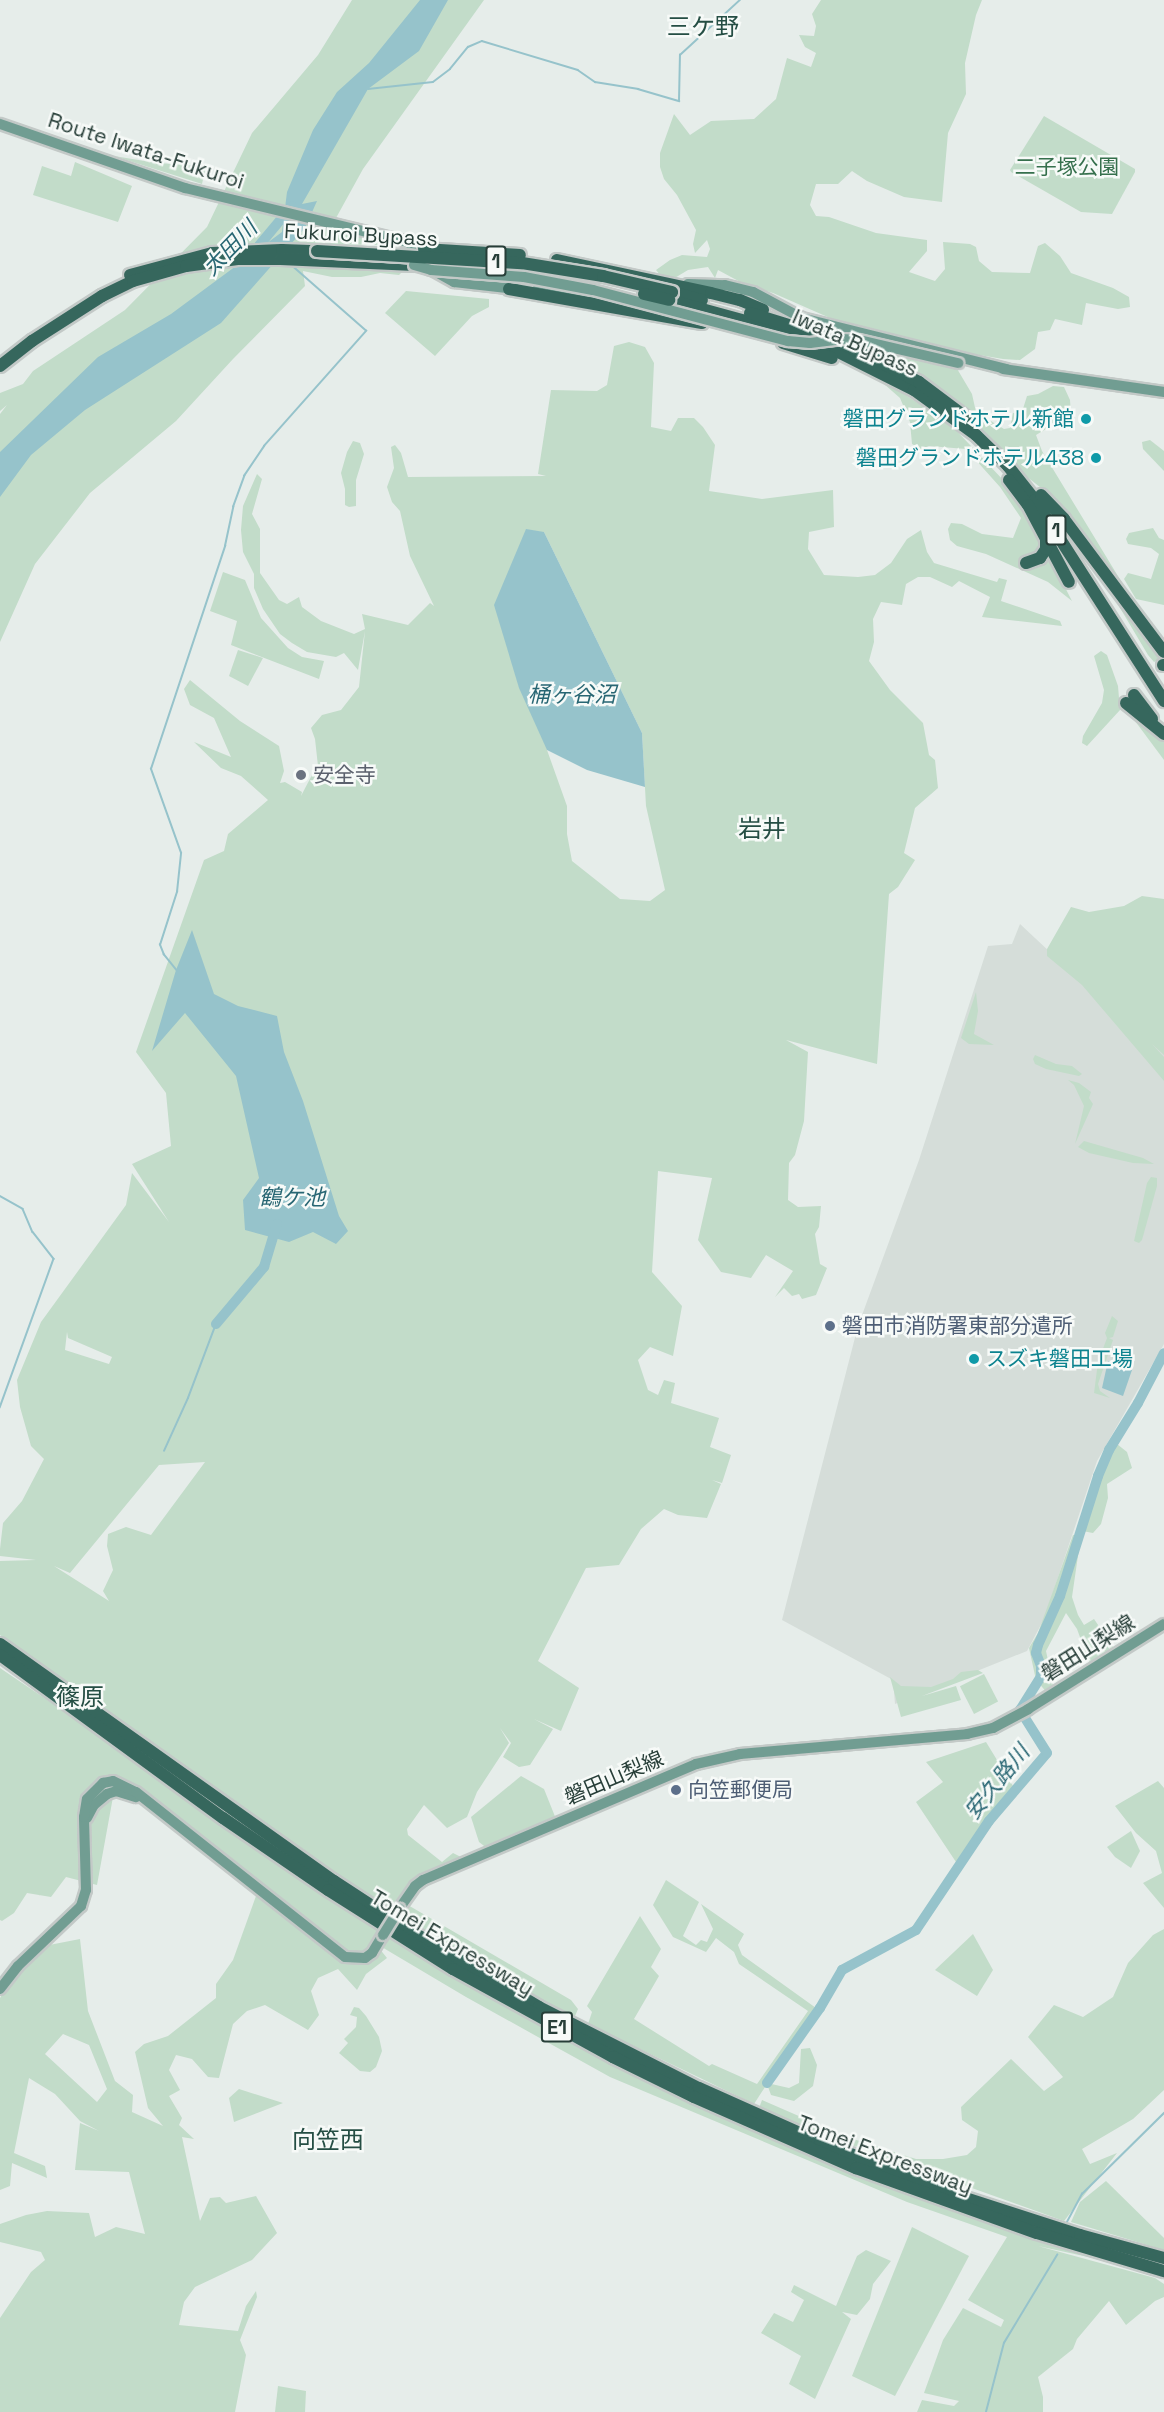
<!DOCTYPE html>
<meta charset="utf-8">
<style>
body{margin:0}
#map{position:relative;width:1164px;height:2412px;overflow:hidden;background:#e6edea;font-family:"Space Grotesk","Noto Sans JP",sans-serif}
div>[style]{position:absolute}
.built>*{inset:0;background:#d5ddd9}
.green>*{inset:0;background:#c2dcc9;transform-origin:0 0}
.water>*{inset:0;background:#96c3cb}
.stream>*{height:1.5px;margin:-0.75px;padding:0 0.75px;transform-origin:0.75px;border-radius:0.75px;background:#96c3cb}
.river>*{height:10px;margin:-5px;padding:0 5px;transform-origin:5px;border-radius:5px;background:#96c3cb}
.roads{filter:drop-shadow(2px 0 #c3c9c7) drop-shadow(-2px 0 #c3c9c7) drop-shadow(0 2px #c3c9c7) drop-shadow(0 -2px #c3c9c7)}
.major>*{height:10px;margin:-5px;padding:0 5px;transform-origin:5px;border-radius:5px;background:#719d92}
.highway>*{height:12px;margin:-6px;padding:0 6px;transform-origin:6px;border-radius:6px;background:#36675d}
.bridges{filter:drop-shadow(2px 0 #c3c9c7) drop-shadow(-2px 0 #c3c9c7) drop-shadow(0 2px #c3c9c7) drop-shadow(0 -2px #c3c9c7)}
.major-bridge>*{height:10px;margin:-5px;padding:0 5px;transform-origin:5px;border-radius:5px;background:#719d92}
.highway-bridge>*{height:12px;margin:-6px;padding:0 6px;transform-origin:6px;border-radius:6px;background:#36675d}
.dots>*{width:16px;height:16px;translate:-50% -50%;box-sizing:border-box;border:3px solid #f7faf8;border-radius:50%}
span{translate:-50% -50%;white-space:nowrap;text-align:center;line-height:1.15;-webkit-text-stroke:5px #f7faf8;paint-order:stroke}
.shield-label span{padding:2px 4px;background:#f7faf8;border:2px solid;border-radius:4px;-webkit-text-stroke-width:0}
.shield-label{font-size:20px;color:#273e38;font-weight:700}
.street-label{font-size:21px;color:#273e38}
.park-label{font-size:21px;color:#36704d}
.culture-label{font-size:21px;color:#0d838f}
.right{translate:-100% -50%;text-align:right}
.left{translate:0 -50%;text-align:left}
.worship-label{font-size:21px;color:#5b616d}
.service-label{font-size:21px;color:#4e5e75}
.water-label{font-size:22px;color:#286673;font-style:italic}
.quarter-label{font-size:24px;color:#254e44}
</style>
<div id="map">
<div class="built">
<i style="clip-path:polygon(1137px 903px,1164px 903px,1164px 1344px,1097px 1461px,1044px 1619px,1027px 1651px,895px 1704px,893px 1680px,782px 1620px,858px 1326px,919px 1160px,988px 946px,1012px 944px,1020px 924px,1051px 953px)"></i>
</div>
<div class="green">
<i style="clip-path:polygon(352px 0,484px 0,363px 169px,336px 218px,320px 215px,312px 226px,383px 240px,393px 245px,299px 244px,302px 266px,404px 270px,399px 275px,380px 273px,361px 277px,332px 277px,303px 271px,305px 286px,233px 359px,176px 421px,90px 493px,35px 564px,0 642px,0 414px,7px 405px,0 411px,0 393px,23px 384px,33px 371px,125px 310px,207px 227px,252px 133px,318px 55px)"></i>
<i style="clip-path:polygon(821px 0,982px 0,976px 15px,965px 63px,966px 94px,948px 133px,942px 202px,904px 197px,867px 181px,852px 171px,838px 184px,816px 184px,810px 205px,816px 216px,829px 217px,876px 233px,927px 240px,927px 251px,909px 272px,935px 281px,945px 269px,943px 242px,970px 244px,976px 247px,979px 261px,992px 272px,1030px 273px,1038px 246px,1045px 243px,1060px 256px,1071px 273px,1113px 288px,1129px 297px,1130px 307px,1118px 309px,1086px 303px,1082px 325px,1055px 319px,1050px 330px,1038px 332px,1035px 349px,1020px 360px,1003px 359px,944px 349px,830px 318px,773px 293px,744px 284px,718px 270px,715px 278px,708px 267px,688px 270px,673px 279px,661px 276px,656px 270px,670px 260px,682px 255px,707px 257px,710px 249px,707px 240px,695px 253px,693px 244px,696px 230px,677px 195px,664px 179px,660px 167px,660px 153px,674px 114px,690px 135px,711px 121px,754px 119px,776px 99px,787px 58px,811px 67px,816px 53px,805px 47px,799px 35px,814px 36px,816px 26px,812px 14px)"></i>
<i style="clip-path:polygon(1044px 116px,1135px 169px,1135px 172px,1112px 214px,1081px 212px,1011px 172px,1010px 170px)"></i>
<i style="clip-path:polygon(114px 156px,157px 163px,206px 166px,202px 184px)"></i>
<i style="clip-path:polygon(75px 162px,132px 186px,118px 222px,33px 195px,42px 166px,71px 176px)"></i>
<i style="clip-path:polygon(406px 291px,489px 299px,489px 307px,472px 316px,435px 356px,385px 313px)"></i>
<i style="clip-path:polygon(evenodd,629px 342px,645px 347px,654px 363px,651px 427px,671px 431px,678px 418px,694px 418px,703px 427px,715px 445px,709px 491px,762px 499px,833px 490px,834px 527px,809px 532px,808px 549px,824px 575px,858px 577px,875px 575px,891px 563px,907px 539px,921px 530px,927px 552px,934px 563px,997px 582px,999px 578px,1007px 580px,1001px 601px,1060px 621px,1062px 626px,982px 617px,990px 597px,959px 581px,952px 587px,930px 577px,918px 577px,906px 584px,902px 605px,881px 602px,873px 619px,874px 642px,869px 661px,890px 690px,923px 723px,929px 755px,935px 760px,938px 788px,915px 808px,904px 853px,915px 860px,898px 887px,889px 894px,877px 1064px,786px 1040px,808px 1052px,804px 1121px,795px 1155px,789px 1163px,788px 1200px,798px 1207px,821px 1206px,819px 1227px,815px 1234px,820px 1264px,827px 1268px,816px 1295px,802px 1299px,799px 1294px,792px 1296px,784px 1288px,775px 1297px,793px 1271px,766px 1255px,751px 1278px,721px 1272px,698px 1240px,712px 1178px,658px 1171px,652px 1272px,682px 1306px,673px 1356px,650px 1347px,638px 1360px,648px 1390px,658px 1395px,664px 1380px,675px 1383px,671px 1403px,719px 1418px,710px 1447px,731px 1455px,722px 1483px,712px 1480px,721px 1484px,707px 1518px,678px 1515px,664px 1509px,641px 1529px,619px 1565px,586px 1568px,538px 1661px,579px 1688px,561px 1731px,534px 1719px,553px 1729px,530px 1765px,519px 1767px,503px 1757px,511px 1743px,500px 1728px,509px 1743px,477px 1792px,467px 1817px,447px 1828px,424px 1805px,407px 1829px,408px 1835px,442px 1862px,453px 1853px,465px 1859px,423px 1880px,401px 1901px,571px 2000px,578px 2009px,573px 2021px,419px 1933px,179px 1768px,0 1635px,0 1561px,36px 1560px,0 1556px,0 1549px,3px 1523px,22px 1501px,44px 1459px,31px 1446px,20px 1407px,17px 1380px,41px 1322px,126px 1205px,132px 1173px,169px 1222px,132px 1164px,171px 1146px,166px 1093px,136px 1052px,204px 860px,224px 851px,228px 834px,268px 800px,241px 776px,221px 768px,194px 742px,231px 757px,214px 718px,190px 705px,184px 689px,190px 680px,240px 721px,279px 746px,284px 771px,280px 783px,285px 782px,302px 792px,301px 796px,313px 773px,319px 775px,315px 739px,311px 728px,322px 715px,341px 710px,359px 687px,365px 631px,358px 670px,344px 653px,336px 657px,307px 652px,292px 643px,280px 634px,263px 609px,254px 588px,254px 574px,243px 552px,241px 530px,243px 506px,257px 474px,262px 479px,252px 514px,260px 529px,260px 573px,279px 600px,287px 604px,299px 597px,302px 607px,321px 621px,354px 634px,365px 629px,362px 614px,408px 625px,430px 603px,434px 606px,410px 556px,400px 511px,392px 502px,387px 487px,394px 468px,391px 447px,395px 445px,401px 453px,408px 477px,546px 476px,538px 474px,551px 390px,597px 391px,607px 385px,614px 346px,629px 342px,544px 532px,642px 733px,646px 806px,665px 890px,650px 901px,620px 899px,572px 861px,567px 834px,567px 806px,547px 750px,544px 532px,629px 342px,67px 1332px,68px 1338px,112px 1357px,109px 1364px,65px 1350px,67px 1332px,629px 342px,205px 1462px,151px 1535px,126px 1527px,108px 1534px,107px 1546px,113px 1570px,103px 1591px,109px 1601px,54px 1566px,70px 1573px,159px 1465px,205px 1462px)"></i>
<i style="clip-path:polygon(858px 344px,956px 367px,972px 394px,976px 412px,1004px 429px,1010px 428px,1013px 413px,1022px 412px,1027px 396px,1038px 394px,1053px 386px,1064px 387px,1070px 400px,1071px 414px,1036px 435px,1042px 451px,1124px 586px,1114px 579px,1077px 528px,1045px 491px)"></i>
<i style="clip-path:polygon(885px 381px,953px 427px,1005px 482px,1032px 523px,1072px 601px,1048px 582px,986px 554px,957px 546px,950px 540px,948px 529px,951px 523px,962px 524px,982px 534px,1013px 538px,1021px 518px,1000px 487px,966px 449px,929px 446px,921px 449px,912px 444px,910px 422px,900px 398px,884px 384px)"></i>
<i style="clip-path:polygon(1150px 440px,1164px 451px,1164px 471px,1143px 449px,1142px 442px)"></i>
<i style="clip-path:polygon(353px 441px,360px 443px,364px 454px,356px 480px,356px 506px,349px 507px,345px 505px,345px 489px,341px 473px,347px 452px)"></i>
<i style="clip-path:polygon(1153px 528px,1159px 538px,1164px 540px,1164px 605px,1136px 599px,1124px 579px,1128px 573px,1151px 579px,1159px 554px,1151px 548px,1128px 544px,1126px 539px,1129px 533px)"></i>
<i style="clip-path:polygon(1098px 571px,1147px 643px,1159px 659px,1154px 662px,1148px 655px)"></i>
<i style="clip-path:polygon(223px 572px,245px 580px,261px 618px,288px 648px,302px 657px,324px 661px,319px 679px,231px 645px,237px 621px,210px 611px)"></i>
<i style="clip-path:polygon(238px 650px,263px 658px,248px 686px,229px 676px)"></i>
<i style="clip-path:polygon(1101px 651px,1107px 655px,1118px 686px,1120px 710px,1087px 746px,1082px 743px,1083px 736px,1102px 703px,1104px 690px,1094px 656px)"></i>
<i style="clip-path:polygon(1136px 715px,1164px 739px,1164px 760px,1135px 721px)"></i>
<i style="clip-path:polygon(1142px 896px,1164px 899px,1164px 1055px,1152px 1044px,1164px 1057px,1164px 1081px,1082px 985px,1047px 956px,1047px 949px,1071px 907px,1089px 912px,1124px 906px)"></i>
<i style="clip-path:polygon(976px 992px,978px 1011px,974px 1034px,994px 1045px,969px 1044px,961px 1038px)"></i>
<i style="clip-path:polygon(1035px 1055px,1056px 1064px,1072px 1066px,1082px 1074px,1079px 1076px,1046px 1069px,1035px 1064px,1033px 1059px)"></i>
<i style="clip-path:polygon(1068px 1080px,1079px 1083px,1091px 1092px,1089px 1098px,1093px 1104px,1075px 1144px,1084px 1106px,1074px 1085px)"></i>
<i style="clip-path:polygon(1084px 1141px,1143px 1158px,1154px 1164px,1133px 1163px,1089px 1153px,1078px 1147px)"></i>
<i style="clip-path:polygon(1151px 1177px,1157px 1178px,1157px 1186px,1142px 1240px,1139px 1243px,1134px 1241px,1147px 1183px)"></i>
<i style="clip-path:polygon(1112px 1316px,1118px 1321px,1113px 1337px,1109px 1338px,1113px 1340px,1098px 1384px,1100px 1391px,1110px 1398px,1094px 1393px,1098px 1362px,1107px 1338px,1105px 1333px)"></i>
<i style="clip-path:polygon(1117px 1444px,1127px 1452px,1132px 1468px,1107px 1484px,1108px 1498px,1101px 1524px,1093px 1533px,1077px 1530px,1106px 1445px)"></i>
<i style="clip-path:polygon(1073px 1535px,1081px 1535px,1072px 1597px,1078px 1615px,1084px 1625px,1094px 1619px,1118px 1654px,1092px 1670px,1077px 1629px,1066px 1613px,1046px 1651px,1054px 1689px,1049px 1695px,1036px 1680px,1029px 1648px,1038px 1633px)"></i>
<i style="clip-path:polygon(evenodd,0 1668px,87px 1727px,196px 1808px,380px 1930px,582px 2045px,772px 2139px,997px 2225px,1111px 2262px,1038px 2246px,1155px 2278px,1164px 2284px,1164px 2297px,1155px 2301px,1126px 2325px,1109px 2301px,1077px 2339px,1073px 2349px,1038px 2377px,1043px 2397px,1043px 2412px,917px 2412px,922px 2400px,954px 2406px,959px 2401px,924px 2393px,943px 2340px,963px 2308px,1001px 2327px,1004px 2320px,968px 2300px,1007px 2237px,907px 2202px,610px 2077px,466px 1997px,375px 1943px,387px 1958px,366px 1974px,357px 1990px,338px 1969px,318px 1978px,311px 1991px,319px 2015px,308px 2030px,265px 2005px,247px 2011px,233px 2024px,219px 2078px,208px 2077px,192px 2059px,176px 2055px,169px 2070px,180px 2090px,169px 2096px,182px 2118px,179px 2125px,194px 2139px,182px 2137px,200px 2221px,210px 2198px,220px 2197px,226px 2203px,256px 2196px,277px 2233px,252px 2260px,195px 2287px,184px 2302px,179px 2325px,238px 2331px,246px 2306px,256px 2291px,257px 2297px,240px 2340px,246px 2355px,235px 2412px,0 2412px,0 2318px,31px 2272px,45px 2260px,41px 2252px,0 2242px,0 2224px,26px 2215px,47px 2211px,89px 2213px,95px 2237px,116px 2227px,145px 2234px,129px 2172px,75px 2170px,80px 2123px,99px 2131px,80px 2121px,55px 2094px,29px 2078px,14px 2153px,45px 2166px,47px 2178px,12px 2163px,10px 2186px,0 2190px,0 1998px,10px 1981px,39px 1947px,80px 1939px,88px 2011px,115px 2081px,133px 2095px,132px 2112px,163px 2126px,148px 2108px,135px 2052px,144px 2044px,168px 2036px,216px 1998px,216px 1984px,233px 1960px,256px 1896px,117px 1775px,97px 1885px,66px 1877px,51px 1897px,27px 1893px,14px 1913px,2px 1921px,0 1920px,0 1668px,63px 2034px,89px 2045px,107px 2089px,97px 2102px,45px 2054px,63px 2034px)"></i>
<i style="clip-path:polygon(978px 1670px,983px 1673px,922px 1696px,956px 1686px,961px 1700px,901px 1717px,890px 1677px,901px 1686px,931px 1687px,953px 1679px,961px 1672px)"></i>
<i style="left:984px;top:1674px;width:31px;height:27px;rotate:63deg"></i>
<i style="clip-path:polygon(986px 1742px,1013px 1786px,956px 1862px,916px 1802px,943px 1782px,926px 1762px)"></i>
<i style="clip-path:polygon(521px 1776px,544px 1789px,556px 1819px,488px 1849px,479px 1842px,471px 1817px)"></i>
<i style="clip-path:polygon(1158px 1781px,1164px 1788px,1164px 1908px,1143px 1883px,1162px 1873px,1156px 1851px,1136px 1833px,1115px 1806px)"></i>
<i style="clip-path:polygon(1131px 1831px,1140px 1851px,1131px 1868px,1115px 1857px,1107px 1847px)"></i>
<i style="clip-path:polygon(666px 1880px,699px 1902px,683px 1936px,696px 1945px,701px 1940px,707px 1942px,713px 1929px,701px 1904px,744px 1934px,738px 1945px,742px 1955px,816px 2008px,767px 2083px,789px 2088px,799px 2083px,801px 2049px,810px 2048px,817px 2065px,813px 2086px,794px 2101px,771px 2095px,767px 2084px,754px 2104px,588px 2024px,592px 2012px,587px 2006px,640px 1916px,661px 1949px,651px 1967px,659px 1976px,634px 2019px,709px 2066px,712px 2064px,757px 2084px,808px 2011px,739px 1964px,734px 1952px,716px 1938px,706px 1952px,673px 1937px,653px 1905px)"></i>
<i style="clip-path:polygon(1164px 1929px,1164px 2090px,1133px 2119px,1082px 2149px,1090px 2164px,1117px 2153px,1064px 2221px,843px 2142px,759px 2108px,762px 2100px,847px 2137px,916px 2159px,943px 2159px,967px 2155px,976px 2147px,978px 2131px,962px 2120px,961px 2107px,1011px 2059px,1044px 2091px,1063px 2077px,1028px 2037px,1054px 2005px,1083px 2017px,1113px 1997px,1128px 1963px,1153px 1935px)"></i>
<i style="clip-path:polygon(973px 1934px,993px 1970px,977px 1996px,935px 1970px)"></i>
<i style="clip-path:polygon(354px 2007px,359px 2008px,366px 2016px,379px 2037px,382px 2051px,376px 2067px,370px 2072px,360px 2071px,339px 2053px,348px 2043px,344px 2039px,356px 2027px,357px 2017px,350px 2015px)"></i>
<i style="clip-path:polygon(239px 2089px,283px 2103px,234px 2122px,229px 2098px)"></i>
<i style="clip-path:polygon(1106px 2181px,1164px 2238px,1164px 2250px,1071px 2222px,1080px 2202px)"></i>
<i style="clip-path:polygon(912px 2227px,969px 2256px,895px 2396px,852px 2376px)"></i>
<i style="clip-path:polygon(866px 2250px,891px 2261px,873px 2284px,870px 2299px,857px 2315px,842px 2312px,851px 2319px,815px 2399px,789px 2384px,801px 2356px,761px 2333px,774px 2313px,793px 2322px,804px 2300px,791px 2292px,794px 2285px,836px 2306px,857px 2256px)"></i>
<i style="clip-path:polygon(278px 2386px,306px 2391px,305px 2412px,275px 2412px)"></i>
</div>
<div class="water">
<i style="clip-path:polygon(420px 0,448px 0,419px 51px,368px 89px,302px 204px,317px 201px,305px 228px,221px 323px,85px 410px,31px 455px,0 497px,0 452px,98px 357px,171px 314px,282px 232px,287px 192px,313px 130px,337px 92px,369px 63px)"></i>
<i style="clip-path:polygon(526px 529px,544px 532px,642px 733px,645px 787px,587px 770px,547px 750px,519px 688px,494px 605px)"></i>
<i style="clip-path:polygon(192px 930px,214px 994px,238px 1006px,277px 1016px,284px 1052px,303px 1101px,339px 1216px,348px 1231px,336px 1244px,313px 1232px,289px 1242px,245px 1230px,243px 1200px,259px 1178px,236px 1076px,185px 1013px,152px 1051px,176px 970px)"></i>
<i style="clip-path:polygon(1108px 1361px,1132px 1370px,1123px 1396px,1102px 1388px)"></i>
</div>
<div class="stream">
<i style="left:368px;top:89px;width:65px;rotate:-6.1deg"></i>
<i style="left:433px;top:82px;width:21px;rotate:-37deg"></i>
<i style="left:450px;top:69px;width:28px;rotate:-51deg"></i>
<i style="left:468px;top:47px;width:15px;rotate:-23deg"></i>
<i style="left:482px;top:41px;width:100px;rotate:16.8deg"></i>
<i style="left:578px;top:70px;width:21px;rotate:35deg"></i>
<i style="left:595px;top:82px;width:44px;rotate:9.2deg"></i>
<i style="left:638px;top:89px;width:43px;rotate:16.3deg"></i>
<i style="left:679px;top:101px;width:46px;rotate:-88.8deg"></i>
<i style="left:680px;top:55px;width:81px;rotate:-42.5deg"></i>
<i style="left:177px;top:971px;width:21px;rotate:-129deg"></i>
<i style="left:164px;top:955px;width:11px;rotate:-112deg"></i>
<i style="left:160px;top:945px;width:56px;rotate:-72.2deg"></i>
<i style="left:177px;top:892px;width:39px;rotate:-84deg"></i>
<i style="left:181px;top:853px;width:89px;rotate:-109.7deg"></i>
<i style="left:151px;top:769px;width:235px;rotate:-71.6deg"></i>
<i style="left:225px;top:546px;width:40px;rotate:-78deg"></i>
<i style="left:233px;top:507px;width:33px;rotate:-70deg"></i>
<i style="left:244px;top:476px;width:36px;rotate:-56deg"></i>
<i style="left:264px;top:446px;width:154px;rotate:-48.4deg"></i>
<i style="left:366px;top:331px;width:100px;rotate:-138.7deg"></i>
<i style="left:0;top:1196px;width:26px;rotate:29deg"></i>
<i style="left:23px;top:1209px;width:25px;rotate:67deg"></i>
<i style="left:33px;top:1232px;width:34px;rotate:52deg"></i>
<i style="left:54px;top:1259px;width:158px;rotate:109.9deg"></i>
<i style="left:164px;top:1451px;width:58px;rotate:-65.6deg"></i>
<i style="left:188px;top:1398px;width:79px;rotate:-69.3deg"></i>
<i style="left:1067px;top:2222px;width:32px;rotate:-62deg"></i>
<i style="left:1082px;top:2194px;width:115px;rotate:-44.6deg"></i>
<i style="left:986px;top:2412px;width:71px;rotate:-75.4deg"></i>
<i style="left:1004px;top:2343px;width:103px;rotate:-58.9deg"></i>
</div>
<div class="river">
<i style="left:252px;top:254px;width:62px;rotate:-50.2deg"></i>
<i style="left:216px;top:1324px;width:75px;rotate:-49.9deg"></i>
<i style="left:264px;top:1267px;width:45px;rotate:-73.2deg"></i>
<i style="left:767px;top:2083px;width:92px;rotate:-54.8deg"></i>
<i style="left:820px;top:2008px;width:44px;rotate:-59.9deg"></i>
<i style="left:842px;top:1970px;width:84px;rotate:-28.4deg"></i>
<i style="left:916px;top:1930px;width:131px;rotate:-56.2deg"></i>
<i style="left:989px;top:1821px;width:89px;rotate:-49.5deg"></i>
<i style="left:1047px;top:1753px;width:51px;rotate:-122.1deg"></i>
<i style="left:1020px;top:1710px;width:40px;rotate:-58deg"></i>
<i style="left:1041px;top:1676px;width:10px;rotate:-90deg"></i>
<i style="left:1041px;top:1666px;width:14px;rotate:-111deg"></i>
<i style="left:1036px;top:1653px;width:8px;rotate:-76deg"></i>
<i style="left:1038px;top:1645px;width:54px;rotate:-65.8deg"></i>
<i style="left:1060px;top:1596px;width:126px;rotate:-72.4deg"></i>
<i style="left:1098px;top:1476px;width:28px;rotate:-67deg"></i>
<i style="left:1109px;top:1450px;width:55px;rotate:-58.3deg"></i>
<i style="left:1138px;top:1403px;width:56px;rotate:-62.5deg"></i>
</div>
<div class="roads">
<div class="major">
<i style="left:0;top:124px;width:196px;rotate:19.1deg"></i>
<i style="left:185px;top:188px;width:229px;rotate:13.6deg"></i>
<i style="left:408px;top:242px;width:22px;rotate:39deg"></i>
<i style="left:425px;top:256px;width:17px;rotate:59deg"></i>
<i style="left:434px;top:271px;width:23px;rotate:29deg"></i>
<i style="left:454px;top:282px;width:62px;rotate:6.4deg"></i>
<i style="left:688px;top:284px;width:37px;rotate:2deg"></i>
<i style="left:725px;top:285px;width:29px;rotate:14deg"></i>
<i style="left:753px;top:292px;width:55px;rotate:28deg"></i>
<i style="left:802px;top:318px;width:211px;rotate:14deg"></i>
<i style="left:537px;top:290px;width:84px;rotate:7.5deg"></i>
<i style="left:1003px;top:369px;width:163px;rotate:8.1deg"></i>
<i style="left:87px;top:1818px;width:15px;rotate:-62deg"></i>
<i style="left:94px;top:1805px;width:17px;rotate:-40deg"></i>
<i style="left:107px;top:1794px;width:9px;rotate:-18deg"></i>
<i style="left:116px;top:1791px;width:21px;rotate:17deg"></i>
<i style="left:399px;top:1909px;width:28px;rotate:-55deg"></i>
<i style="left:415px;top:1886px;width:10px;rotate:-37deg"></i>
<i style="left:423px;top:1880px;width:297px;rotate:-23deg"></i>
<i style="left:696px;top:1764px;width:45px;rotate:-12.8deg"></i>
<i style="left:740px;top:1754px;width:228px;rotate:-5deg"></i>
<i style="left:967px;top:1734px;width:27px;rotate:-13deg"></i>
<i style="left:993px;top:1728px;width:40px;rotate:-28deg"></i>
<i style="left:1028px;top:1709px;width:160px;rotate:-32deg"></i>
<i style="left:0;top:1989px;width:29px;rotate:-52deg"></i>
<i style="left:18px;top:1966px;width:87px;rotate:-43.6deg"></i>
<i style="left:81px;top:1906px;width:17px;rotate:-73deg"></i>
<i style="left:86px;top:1890px;width:73px;rotate:-91.6deg"></i>
<i style="left:84px;top:1817px;width:18px;rotate:-81deg"></i>
<i style="left:87px;top:1799px;width:23px;rotate:-45deg"></i>
<i style="left:103px;top:1783px;width:10px;rotate:-11deg"></i>
<i style="left:113px;top:1781px;width:25px;rotate:26deg"></i>
<i style="left:136px;top:1792px;width:266px;rotate:38.3deg"></i>
<i style="left:345px;top:1957px;width:20px;rotate:3deg"></i>
<i style="left:365px;top:1958px;width:9px;rotate:-36deg"></i>
<i style="left:372px;top:1953px;width:21px;rotate:-59deg"></i>
</div>
<div class="highway">
<i style="left:557px;top:260px;width:157px;rotate:12.1deg"></i>
<i style="left:711px;top:293px;width:30px;rotate:14deg"></i>
<i style="left:740px;top:300px;width:25px;rotate:23deg"></i>
<i style="left:130px;top:275px;width:85px;rotate:-15deg"></i>
<i style="left:212px;top:253px;width:70px;rotate:-2.5deg"></i>
<i style="left:282px;top:250px;width:35px;rotate:2deg"></i>
<i style="left:509px;top:289px;width:196px;rotate:10deg"></i>
<i style="left:672px;top:292px;width:31px;rotate:15deg"></i>
<i style="left:669px;top:300px;width:110px;rotate:15.3deg"></i>
<i style="left:775px;top:329px;width:65px;rotate:19.8deg"></i>
<i style="left:836px;top:351px;width:87px;rotate:26.6deg"></i>
<i style="left:914px;top:390px;width:77px;rotate:36deg"></i>
<i style="left:976px;top:435px;width:45px;rotate:44.1deg"></i>
<i style="left:1008px;top:466px;width:43px;rotate:51.5deg"></i>
<i style="left:1035px;top:500px;width:239px;rotate:57.3deg"></i>
<i style="left:750px;top:313px;width:71px;rotate:17.2deg"></i>
<i style="left:818px;top:334px;width:51px;rotate:23.1deg"></i>
<i style="left:865px;top:354px;width:61px;rotate:27.4deg"></i>
<i style="left:919px;top:382px;width:60px;rotate:36.9deg"></i>
<i style="left:783px;top:343px;width:51px;rotate:17deg"></i>
<i style="left:0;top:366px;width:41px;rotate:-38deg"></i>
<i style="left:32px;top:341px;width:83px;rotate:-32.7deg"></i>
<i style="left:102px;top:296px;width:34px;rotate:-26deg"></i>
<i style="left:133px;top:281px;width:55px;rotate:-15.8deg"></i>
<i style="left:186px;top:266px;width:52px;rotate:-7.7deg"></i>
<i style="left:238px;top:259px;width:43px"></i>
<i style="left:281px;top:259px;width:133px;rotate:2.6deg"></i>
<i style="left:1009px;top:480px;width:31px;rotate:53deg"></i>
<i style="left:1028px;top:505px;width:87px;rotate:62deg"></i>
<i style="left:1041px;top:495px;width:33px;rotate:46deg"></i>
<i style="left:1064px;top:519px;width:166px;rotate:53.1deg"></i>
<i style="left:1026px;top:563px;width:15px;rotate:-20deg"></i>
<i style="left:1040px;top:558px;width:11px;rotate:-56deg"></i>
<i style="left:1046px;top:549px;width:12px;rotate:-90deg"></i>
<i style="left:1163px;top:665px;width:1px"></i>
<i style="left:1134px;top:695px;width:30px;rotate:53deg"></i>
<i style="left:1126px;top:703px;width:49px;rotate:39.2deg"></i>
<i style="left:0;top:1644px;width:410px;rotate:35.4deg"></i>
<i style="left:334px;top:1881px;width:90px;rotate:33.2deg"></i>
<i style="left:409px;top:1930px;width:151px;rotate:30.6deg"></i>
<i style="left:539px;top:2007px;width:179px;rotate:26.9deg"></i>
<i style="left:699px;top:2088px;width:133px;rotate:24.1deg"></i>
<i style="left:820px;top:2142px;width:149px;rotate:21.2deg"></i>
<i style="left:959px;top:2196px;width:127px;rotate:17.9deg"></i>
<i style="left:1080px;top:2235px;width:87px;rotate:15.3deg"></i>
<i style="left:0;top:1655px;width:276px;rotate:36.2deg"></i>
<i style="left:223px;top:1818px;width:127px;rotate:34.4deg"></i>
<i style="left:328px;top:1890px;width:148px;rotate:32.3deg"></i>
<i style="left:453px;top:1969px;width:183px;rotate:28.8deg"></i>
<i style="left:613px;top:2057px;width:90px;rotate:26.3deg"></i>
<i style="left:694px;top:2097px;width:177px;rotate:23.7deg"></i>
<i style="left:856px;top:2168px;width:192px;rotate:19.8deg"></i>
<i style="left:1037px;top:2233px;width:133px;rotate:16.7deg"></i>
</div>
</div>
<div class="bridges">
<div class="major-bridge">
<i style="left:414px;top:265px;width:18px;rotate:16deg"></i>
<i style="left:431px;top:270px;width:93px;rotate:4.3deg"></i>
<i style="left:524px;top:277px;width:70px;rotate:10.7deg"></i>
<i style="left:593px;top:290px;width:202px;rotate:14.7deg"></i>
<i style="left:788px;top:341px;width:22px;rotate:5deg"></i>
<i style="left:810px;top:343px;width:33px;rotate:-7deg"></i>
<i style="left:843px;top:339px;width:16px;rotate:4deg"></i>
<i style="left:859px;top:340px;width:102px;rotate:13.1deg"></i>
<i style="left:383px;top:1935px;width:31px;rotate:-58deg"></i>
</div>
<div class="highway-bridge">
<i style="left:424px;top:249px;width:96px;rotate:3.6deg"></i>
<i style="left:317px;top:251px;width:205px;rotate:3.4deg"></i>
<i style="left:522px;top:263px;width:82px;rotate:9.1deg"></i>
<i style="left:603px;top:276px;width:71px;rotate:13.1deg"></i>
<i style="left:644px;top:294px;width:26px;rotate:13deg"></i>
</div>
</div>
<div class="dots">
<i style="left:1086px;top:419px;background:#0f9aa8"></i>
<i style="left:1096px;top:458px;background:#0f9aa8"></i>
<i style="left:301px;top:775px;background:#6b7280"></i>
<i style="left:830px;top:1326px;background:#5c6f8a"></i>
<i style="left:974px;top:1359px;background:#0f9aa8"></i>
<i style="left:676px;top:1790px;background:#5c6f8a"></i>
</div>
<div class="shield-label">
<span style="left:496px;top:261px">1</span>
<span style="left:1056px;top:530px">1</span>
<span style="left:557px;top:2027px">E1</span>
</div>
<div class="street-label">
<span style="left:146px;top:151px;rotate:18deg">Route Iwata-Fukuroi</span>
<span style="left:361px;top:235px;rotate:3deg">Fukuroi Bypass</span>
<span style="left:855px;top:343px;rotate:24deg">Iwata Bypass</span>
<span style="left:1088px;top:1648px;rotate:-32deg">磐田山梨線</span>
<span style="left:614px;top:1778px;rotate:-23deg">磐田山梨線</span>
<span style="left:452px;top:1943px;rotate:31deg">Tomei Expressway</span>
<span style="left:885px;top:2155px;rotate:21deg">Tomei Expressway</span>
</div>
<div class="park-label">
<span style="left:1067px;top:167px">二子塚公園</span>
</div>
<div class="culture-label">
<span class="right" style="left:1074px;top:419px">磐田グランドホテル新館</span>
<span class="right" style="left:1084px;top:458px">磐田グランドホテル438</span>
<span class="left" style="left:986px;top:1359px">スズキ磐田工場</span>
</div>
<div class="worship-label">
<span class="left" style="left:313px;top:775px">安全寺</span>
</div>
<div class="service-label">
<span class="left" style="left:842px;top:1326px">磐田市消防署東部分遣所</span>
<span class="left" style="left:688px;top:1790px">向笠郵便局</span>
</div>
<div class="water-label">
<span style="left:230px;top:248px;rotate:-46deg">太田川</span>
<span style="left:572px;top:695px">桶ヶ谷沼</span>
<span style="left:292px;top:1198px">鶴ケ池</span>
<span style="left:997px;top:1782px;rotate:-51deg">安久路川</span>
</div>
<div class="quarter-label">
<span style="left:703px;top:27px">三ケ野</span>
<span style="left:762px;top:829px">岩井</span>
<span style="left:80px;top:1697px">篠原</span>
<span style="left:328px;top:2140px">向笠西</span>
</div>
</div>
